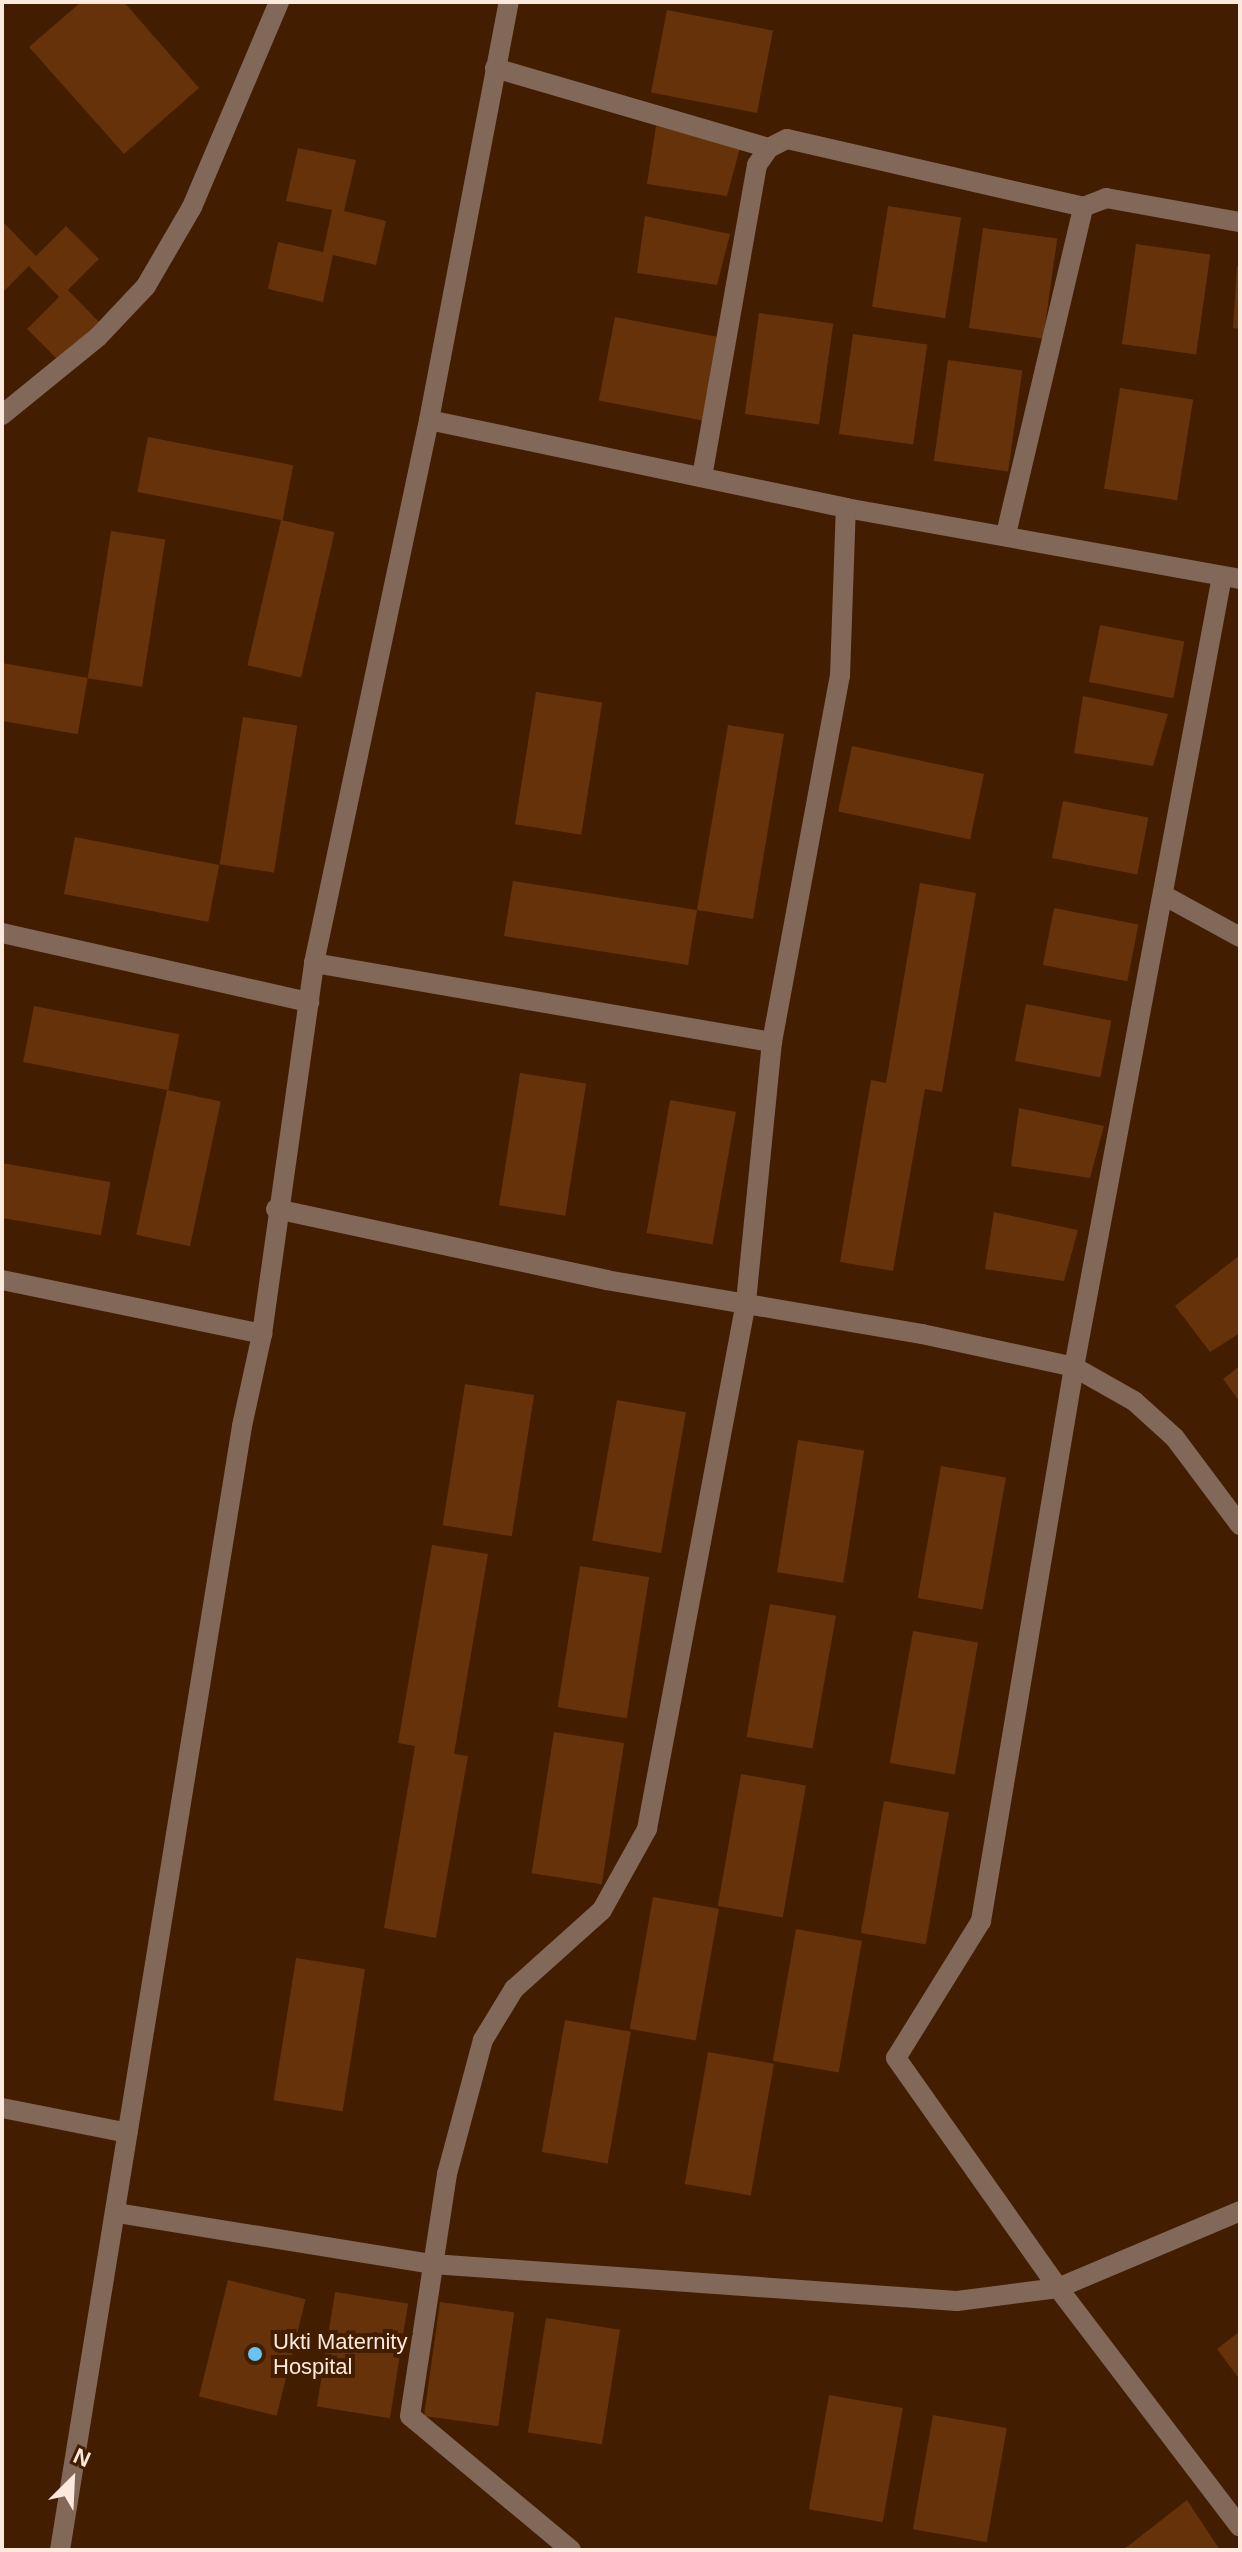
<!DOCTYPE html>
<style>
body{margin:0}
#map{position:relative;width:1242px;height:2552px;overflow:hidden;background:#431d00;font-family:Helvetica,sans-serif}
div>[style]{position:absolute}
.building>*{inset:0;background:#653209;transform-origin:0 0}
.service>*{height:20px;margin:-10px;padding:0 10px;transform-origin:10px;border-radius:10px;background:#826859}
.minor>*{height:20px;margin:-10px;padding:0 10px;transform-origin:10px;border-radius:10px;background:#826859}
.tertiary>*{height:20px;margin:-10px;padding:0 10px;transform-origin:10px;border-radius:10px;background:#826859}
.dots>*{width:22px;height:22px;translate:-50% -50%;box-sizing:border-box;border:4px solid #431d00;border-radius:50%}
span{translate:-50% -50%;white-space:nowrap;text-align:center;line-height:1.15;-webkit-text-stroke:8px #431d00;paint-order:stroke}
.poi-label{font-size:22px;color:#fce9dd}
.left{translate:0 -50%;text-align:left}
.frame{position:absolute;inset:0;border:4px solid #fce9dd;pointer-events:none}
.north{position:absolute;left:32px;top:2440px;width:80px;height:80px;-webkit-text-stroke:6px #431d00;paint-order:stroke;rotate:24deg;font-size:22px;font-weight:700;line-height:32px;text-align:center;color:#fce9dd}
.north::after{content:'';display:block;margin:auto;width:28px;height:36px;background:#fce9dd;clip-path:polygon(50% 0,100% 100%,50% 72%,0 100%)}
</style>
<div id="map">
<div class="building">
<i style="clip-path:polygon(81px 2px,124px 2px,199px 88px,124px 154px,29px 47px)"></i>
<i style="left:667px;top:10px;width:108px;height:84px;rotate:11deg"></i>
<i style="clip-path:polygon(656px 126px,741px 144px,727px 196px,647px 184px)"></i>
<i style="clip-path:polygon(298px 148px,356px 160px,344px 211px,386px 221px,376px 265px,333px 255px,323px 302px,268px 289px,278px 242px,323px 252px,332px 210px,286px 201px)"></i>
<i style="left:888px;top:206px;width:74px;height:102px;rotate:9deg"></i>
<i style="clip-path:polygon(645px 216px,730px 234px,717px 285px,637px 273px)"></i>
<i style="clip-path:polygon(2px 221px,36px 256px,66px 226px,99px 259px,68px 290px,100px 323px,61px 363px,27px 329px,59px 297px,29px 266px,2px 293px)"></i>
<i style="left:983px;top:228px;width:75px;height:101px;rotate:8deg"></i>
<i style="left:1136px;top:244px;width:75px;height:101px;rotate:8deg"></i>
<i style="clip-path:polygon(1237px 266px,1240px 266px,1240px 329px,1233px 328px)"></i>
<i style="left:759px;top:313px;width:75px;height:102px;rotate:8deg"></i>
<i style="left:615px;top:317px;width:108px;height:85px;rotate:11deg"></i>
<i style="left:853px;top:334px;width:75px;height:101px;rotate:8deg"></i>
<i style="left:948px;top:360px;width:75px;height:102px;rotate:8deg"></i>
<i style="left:1120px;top:388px;width:74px;height:102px;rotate:9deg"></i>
<i style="left:148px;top:437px;width:148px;height:56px;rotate:11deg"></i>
<i style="left:281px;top:520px;width:55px;height:149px;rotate:13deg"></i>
<i style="left:111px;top:531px;width:55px;height:149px;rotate:9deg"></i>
<i style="left:1100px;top:625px;width:86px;height:58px;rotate:11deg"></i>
<i style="left:2px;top:663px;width:87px;height:57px;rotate:10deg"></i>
<i style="left:536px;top:692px;width:67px;height:134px;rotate:9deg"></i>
<i style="clip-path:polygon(1083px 696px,1168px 714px,1153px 766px,1074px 753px)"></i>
<i style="left:243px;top:717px;width:55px;height:149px;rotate:9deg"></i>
<i style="clip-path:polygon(728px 725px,784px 734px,753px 919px,697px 910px,688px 965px,504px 936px,513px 881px,697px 910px)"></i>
<i style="left:852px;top:746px;width:135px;height:67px;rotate:12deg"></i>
<i style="left:1063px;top:801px;width:87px;height:58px;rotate:11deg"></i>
<i style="left:75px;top:837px;width:147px;height:58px;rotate:11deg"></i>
<i style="clip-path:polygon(920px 883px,976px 893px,942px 1092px,925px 1089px,893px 1271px,840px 1262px,871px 1080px,886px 1083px)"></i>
<i style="left:1054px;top:908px;width:86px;height:58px;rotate:11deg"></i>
<i style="left:1026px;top:1004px;width:87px;height:58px;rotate:11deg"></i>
<i style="left:34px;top:1006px;width:148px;height:57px;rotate:11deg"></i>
<i style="left:520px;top:1073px;width:67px;height:134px;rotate:9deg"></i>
<i style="left:167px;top:1090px;width:55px;height:148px;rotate:12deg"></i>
<i style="left:670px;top:1100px;width:67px;height:135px;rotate:10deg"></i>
<i style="clip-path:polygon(1019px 1108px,1104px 1126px,1090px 1178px,1011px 1166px)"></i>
<i style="left:2px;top:1163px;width:110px;height:54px;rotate:10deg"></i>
<i style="clip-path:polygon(994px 1212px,1078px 1230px,1064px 1281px,985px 1269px)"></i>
<i style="clip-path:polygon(1240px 1255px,1240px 1333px,1210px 1352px,1175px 1306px)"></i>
<i style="clip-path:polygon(1240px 1366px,1240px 1402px,1223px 1379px)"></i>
<i style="left:465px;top:1384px;width:70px;height:143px;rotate:9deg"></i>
<i style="left:617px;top:1400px;width:70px;height:143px;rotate:10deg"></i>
<i style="left:798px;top:1440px;width:67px;height:134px;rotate:9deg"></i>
<i style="left:941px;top:1466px;width:66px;height:134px;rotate:10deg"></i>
<i style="clip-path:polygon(432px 1545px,488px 1554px,454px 1754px,468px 1756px,436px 1938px,384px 1928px,415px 1746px,398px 1743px)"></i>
<i style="left:580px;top:1566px;width:70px;height:143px;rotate:9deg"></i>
<i style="left:770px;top:1604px;width:67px;height:135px;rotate:10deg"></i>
<i style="left:913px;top:1631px;width:66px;height:134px;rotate:10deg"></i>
<i style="left:554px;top:1732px;width:71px;height:143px;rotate:9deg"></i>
<i style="left:741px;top:1774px;width:66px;height:134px;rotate:10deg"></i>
<i style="left:884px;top:1801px;width:66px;height:134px;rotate:10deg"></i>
<i style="left:653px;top:1897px;width:67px;height:134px;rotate:10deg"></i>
<i style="left:796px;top:1929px;width:67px;height:134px;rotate:10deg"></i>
<i style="left:296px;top:1958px;width:70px;height:144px;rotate:9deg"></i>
<i style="left:565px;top:2020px;width:67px;height:134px;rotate:10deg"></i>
<i style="left:708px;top:2052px;width:67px;height:134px;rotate:10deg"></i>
<i style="left:228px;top:2280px;width:80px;height:120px;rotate:14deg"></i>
<i style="left:335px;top:2292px;width:74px;height:116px;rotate:9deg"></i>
<i style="left:440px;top:2302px;width:75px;height:115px;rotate:8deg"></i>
<i style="left:546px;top:2318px;width:75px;height:116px;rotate:9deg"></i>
<i style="clip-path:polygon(1240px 2331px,1240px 2380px,1217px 2349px)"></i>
<i style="left:829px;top:2395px;width:75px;height:116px;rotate:10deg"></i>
<i style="left:933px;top:2415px;width:75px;height:116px;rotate:10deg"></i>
<i style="clip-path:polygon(1187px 2500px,1220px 2550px,1123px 2550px)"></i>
</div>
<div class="service">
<i style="left:2px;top:2108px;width:128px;rotate:11.2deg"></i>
</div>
<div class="minor">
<i style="left:495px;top:68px;width:285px;rotate:16.3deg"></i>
<i style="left:2px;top:415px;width:124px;rotate:-39.1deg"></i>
<i style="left:98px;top:337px;width:70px;rotate:-46.7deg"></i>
<i style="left:146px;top:286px;width:91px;rotate:-59.8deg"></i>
<i style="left:192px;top:207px;width:223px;rotate:-67deg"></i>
<i style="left:429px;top:420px;width:426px;rotate:11.9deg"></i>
<i style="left:846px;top:508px;width:400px;rotate:10.2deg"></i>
<i style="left:702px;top:477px;width:317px;rotate:-80deg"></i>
<i style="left:757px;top:165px;width:21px;rotate:-55deg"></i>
<i style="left:769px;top:148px;width:20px;rotate:-27deg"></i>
<i style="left:787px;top:139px;width:304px;rotate:12.9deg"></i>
<i style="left:1006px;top:534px;width:336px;rotate:-76.7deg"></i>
<i style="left:1083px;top:207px;width:25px;rotate:-21deg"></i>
<i style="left:1106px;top:198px;width:136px;rotate:10.2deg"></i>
<i style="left:1165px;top:896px;width:85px;rotate:28.7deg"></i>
<i style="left:2px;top:933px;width:315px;rotate:12.7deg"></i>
<i style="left:314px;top:963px;width:465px;rotate:9.8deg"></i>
<i style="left:276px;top:1209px;width:338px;rotate:12.1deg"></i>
<i style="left:606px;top:1280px;width:321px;rotate:9.7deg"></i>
<i style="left:922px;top:1334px;width:156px;rotate:12.2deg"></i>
<i style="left:1074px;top:1367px;width:805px;rotate:-79.4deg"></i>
<i style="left:2px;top:1280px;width:266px;rotate:11.7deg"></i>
<i style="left:1240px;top:1525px;width:109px;rotate:-126.8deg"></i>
<i style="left:1175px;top:1438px;width:55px;rotate:-137.9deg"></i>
<i style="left:1134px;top:1401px;width:69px;rotate:-150.5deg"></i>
<i style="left:1074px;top:1367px;width:562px;rotate:99.53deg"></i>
<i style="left:981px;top:1921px;width:161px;rotate:121.8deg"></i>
<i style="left:896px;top:2058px;width:281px;rotate:54.8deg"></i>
<i style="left:1058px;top:2288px;width:300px;rotate:52.7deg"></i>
<i style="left:117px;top:2213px;width:319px;rotate:9.2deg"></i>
<i style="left:432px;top:2264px;width:526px;rotate:4.03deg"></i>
<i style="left:957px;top:2301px;width:102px;rotate:-7.3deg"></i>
<i style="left:1058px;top:2288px;width:198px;rotate:-22.9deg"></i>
<i style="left:571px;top:2550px;width:209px;rotate:-140.2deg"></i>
<i style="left:410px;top:2416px;width:245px;rotate:-81.3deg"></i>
<i style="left:447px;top:2174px;width:139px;rotate:-75deg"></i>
<i style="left:483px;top:2040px;width:60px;rotate:-58.7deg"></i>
<i style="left:514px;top:1989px;width:118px;rotate:-41.9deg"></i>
<i style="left:602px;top:1910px;width:93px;rotate:-60.9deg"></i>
<i style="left:647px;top:1829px;width:536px;rotate:-79.36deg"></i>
<i style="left:746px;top:1302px;width:261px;rotate:-84.3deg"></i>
<i style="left:772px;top:1042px;width:372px;rotate:-79.5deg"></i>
<i style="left:840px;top:676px;width:168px;rotate:-88deg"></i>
</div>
<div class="tertiary">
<i style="left:60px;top:2550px;width:1139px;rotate:-80.8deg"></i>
<i style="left:242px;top:1426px;width:94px;rotate:-77.7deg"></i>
<i style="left:262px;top:1334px;width:375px;rotate:-82deg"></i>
<i style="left:314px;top:963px;width:555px;rotate:-78.04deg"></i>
<i style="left:429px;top:420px;width:426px;rotate:-79.2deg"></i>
</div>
<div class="dots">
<i style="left:255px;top:2354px;background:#6ac3f1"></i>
</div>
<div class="poi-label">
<span class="left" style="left:273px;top:2354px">Ukti Maternity<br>Hospital</span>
</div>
<div class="frame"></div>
<div class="north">N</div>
</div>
